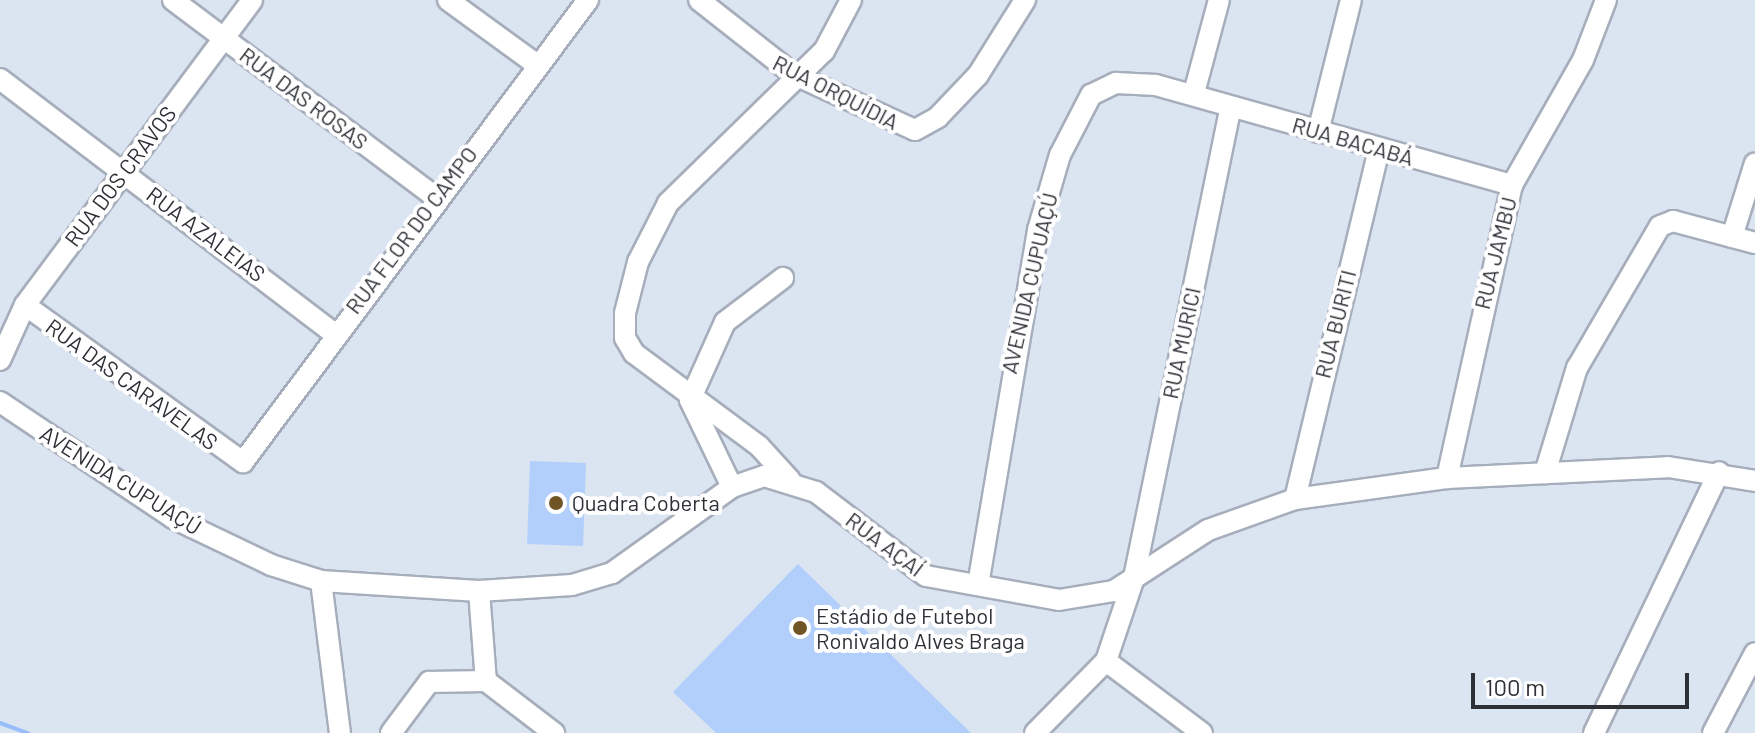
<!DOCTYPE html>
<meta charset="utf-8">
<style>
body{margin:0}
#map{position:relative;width:1755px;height:733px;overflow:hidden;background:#dbe4f1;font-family:Barlow,sans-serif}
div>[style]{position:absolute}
.green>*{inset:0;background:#b2cffb;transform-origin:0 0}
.stream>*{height:4px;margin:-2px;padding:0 2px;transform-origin:2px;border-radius:2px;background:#97befa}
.roads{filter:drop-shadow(2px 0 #a6aebb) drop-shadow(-2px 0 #a6aebb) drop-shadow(0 2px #a6aebb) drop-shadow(0 -2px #a6aebb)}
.minor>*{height:20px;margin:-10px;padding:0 10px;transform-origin:10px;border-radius:10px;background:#fff}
.dots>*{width:22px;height:22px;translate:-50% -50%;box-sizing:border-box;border:4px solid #fff;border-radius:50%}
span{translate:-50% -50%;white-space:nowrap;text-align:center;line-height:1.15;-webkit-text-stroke:8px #fff;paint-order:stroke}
.street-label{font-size:22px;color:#2d3035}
.poi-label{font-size:22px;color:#2d3035}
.left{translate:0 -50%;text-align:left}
.scale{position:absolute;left:1471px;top:673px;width:218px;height:36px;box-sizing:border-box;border:4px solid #2d3035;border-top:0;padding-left:10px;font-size:24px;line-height:28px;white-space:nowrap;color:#2d3035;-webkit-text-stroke:6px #fff;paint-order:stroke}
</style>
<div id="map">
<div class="green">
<i style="left:530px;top:461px;width:56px;height:83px;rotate:2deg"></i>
<i style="clip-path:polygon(798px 564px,971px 733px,716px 733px,673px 692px)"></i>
</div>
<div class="stream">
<i style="left:0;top:723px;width:30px;rotate:20deg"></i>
</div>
<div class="roads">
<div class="minor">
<i style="left:173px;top:0;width:328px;rotate:36.9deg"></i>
<i style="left:448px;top:0;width:110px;rotate:36.1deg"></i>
<i style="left:699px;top:0;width:120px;rotate:38.2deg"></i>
<i style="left:793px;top:74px;width:134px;rotate:24.7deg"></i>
<i style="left:915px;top:130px;width:26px;rotate:-29deg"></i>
<i style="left:938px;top:117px;width:58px;rotate:-46.4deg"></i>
<i style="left:978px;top:75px;width:89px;rotate:-57.9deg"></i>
<i style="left:0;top:79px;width:420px;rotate:37.3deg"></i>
<i style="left:1194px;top:93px;width:96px;rotate:-75deg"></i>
<i style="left:1318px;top:132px;width:136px;rotate:-76deg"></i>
<i style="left:1732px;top:237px;width:77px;rotate:-72.7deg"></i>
<i style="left:25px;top:305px;width:269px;rotate:35.8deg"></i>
<i style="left:243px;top:462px;width:577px;rotate:-53.25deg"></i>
<i style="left:0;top:360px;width:60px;rotate:-65.6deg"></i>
<i style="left:25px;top:305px;width:380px;rotate:-53.3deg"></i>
<i style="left:0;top:402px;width:208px;rotate:33.8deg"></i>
<i style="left:173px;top:518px;width:109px;rotate:25.6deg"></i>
<i style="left:271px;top:565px;width:52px;rotate:17.7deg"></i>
<i style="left:321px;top:581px;width:158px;rotate:3.6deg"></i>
<i style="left:479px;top:591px;width:93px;rotate:-3.7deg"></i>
<i style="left:572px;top:585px;width:42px;rotate:-16.7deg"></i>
<i style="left:612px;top:573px;width:148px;rotate:-35.6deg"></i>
<i style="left:732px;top:487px;width:34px;rotate:-19deg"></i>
<i style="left:764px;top:476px;width:54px;rotate:17.1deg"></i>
<i style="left:816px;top:492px;width:138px;rotate:37.4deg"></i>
<i style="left:926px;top:576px;width:135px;rotate:10.2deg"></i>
<i style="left:1059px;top:600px;width:56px;rotate:-9.3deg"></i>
<i style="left:1114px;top:591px;width:112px;rotate:-33deg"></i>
<i style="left:1208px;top:530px;width:92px;rotate:-19.6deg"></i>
<i style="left:1295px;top:499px;width:153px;rotate:-7.9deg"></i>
<i style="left:1447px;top:478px;width:221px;rotate:-2.8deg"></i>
<i style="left:1668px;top:467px;width:88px;rotate:9.1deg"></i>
<i style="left:1545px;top:473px;width:110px;rotate:-73.1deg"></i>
<i style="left:1577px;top:368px;width:164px;rotate:-59.7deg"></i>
<i style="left:1660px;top:226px;width:14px;rotate:-21deg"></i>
<i style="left:1673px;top:221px;width:85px;rotate:15deg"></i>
<i style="left:1447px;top:478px;width:300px;rotate:-77.5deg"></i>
<i style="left:1512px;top:185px;width:144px;rotate:-60.4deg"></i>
<i style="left:1583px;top:60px;width:64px;rotate:-69deg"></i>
<i style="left:790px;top:480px;width:46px;rotate:-132.4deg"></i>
<i style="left:759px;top:446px;width:156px;rotate:-143.4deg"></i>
<i style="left:634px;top:353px;width:17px;rotate:-121deg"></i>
<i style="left:625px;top:338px;width:25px;rotate:-90deg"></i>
<i style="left:625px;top:313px;width:53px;rotate:-75.7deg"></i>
<i style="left:638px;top:262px;width:66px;rotate:-63deg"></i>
<i style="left:668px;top:203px;width:218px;rotate:-44.3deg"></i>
<i style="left:824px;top:51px;width:58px;rotate:-62.1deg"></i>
<i style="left:732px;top:487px;width:97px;rotate:-115.8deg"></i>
<i style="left:690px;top:400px;width:85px;rotate:-65.8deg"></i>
<i style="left:725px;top:322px;width:73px;rotate:-37.2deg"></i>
<i style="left:1295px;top:499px;width:360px;rotate:-76.5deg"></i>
<i style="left:321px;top:581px;width:153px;rotate:82.9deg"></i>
<i style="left:978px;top:585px;width:360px;rotate:-80.4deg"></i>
<i style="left:1038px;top:230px;width:78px;rotate:-73.7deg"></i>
<i style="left:1060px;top:155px;width:68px;rotate:-62.7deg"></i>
<i style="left:1091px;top:95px;width:28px;rotate:-26deg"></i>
<i style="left:1116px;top:83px;width:40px;rotate:2.9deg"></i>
<i style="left:1156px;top:85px;width:370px;rotate:15.7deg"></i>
<i style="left:479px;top:591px;width:90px;rotate:85.6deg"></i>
<i style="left:486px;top:681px;width:86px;rotate:37.4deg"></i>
<i style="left:1106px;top:661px;width:120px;rotate:36.9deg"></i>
<i style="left:391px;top:733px;width:64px;rotate:-53.3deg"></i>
<i style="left:429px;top:682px;width:57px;rotate:-1deg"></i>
<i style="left:1035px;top:733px;width:101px;rotate:-45.4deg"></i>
<i style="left:1106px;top:661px;width:88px;rotate:-71.4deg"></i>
<i style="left:1134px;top:578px;width:481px;rotate:-78.4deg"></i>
<i style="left:1594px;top:733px;width:289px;rotate:-64.4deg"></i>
<i style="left:1713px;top:733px;width:90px;rotate:-62.3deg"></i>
</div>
</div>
<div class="dots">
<i style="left:556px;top:503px;background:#6f5426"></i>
<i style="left:800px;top:628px;background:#6f5426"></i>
</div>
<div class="street-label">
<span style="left:836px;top:92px;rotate:27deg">RUA ORQUÍDIA</span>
<span style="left:304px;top:98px;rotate:37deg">RUA DAS ROSAS</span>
<span style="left:1353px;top:141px;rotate:16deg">RUA BACABÁ</span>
<span style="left:120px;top:176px;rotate:-53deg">RUA DOS CRAVOS</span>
<span style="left:411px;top:230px;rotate:-53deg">RUA FLOR DO CAMPO</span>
<span style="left:206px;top:234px;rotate:37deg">RUA AZALEIAS</span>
<span style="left:1495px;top:253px;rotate:-76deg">RUA JAMBU</span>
<span style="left:1029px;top:283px;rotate:-77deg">AVENIDA CUPUAÇÚ</span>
<span style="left:1335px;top:324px;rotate:-76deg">RUA BURITI</span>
<span style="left:1181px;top:343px;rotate:-78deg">RUA MURICI</span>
<span style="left:132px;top:384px;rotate:36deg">RUA DAS CARAVELAS</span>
<span style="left:121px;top:480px;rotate:32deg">AVENIDA CUPUAÇÚ</span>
<span style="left:885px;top:544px;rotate:37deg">RUA AÇAÍ</span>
</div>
<div class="poi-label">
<span class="left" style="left:572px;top:503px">Quadra Coberta</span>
<span class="left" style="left:816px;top:628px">Estádio de Futebol<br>Ronivaldo Alves Braga</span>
</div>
<div class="scale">100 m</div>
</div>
